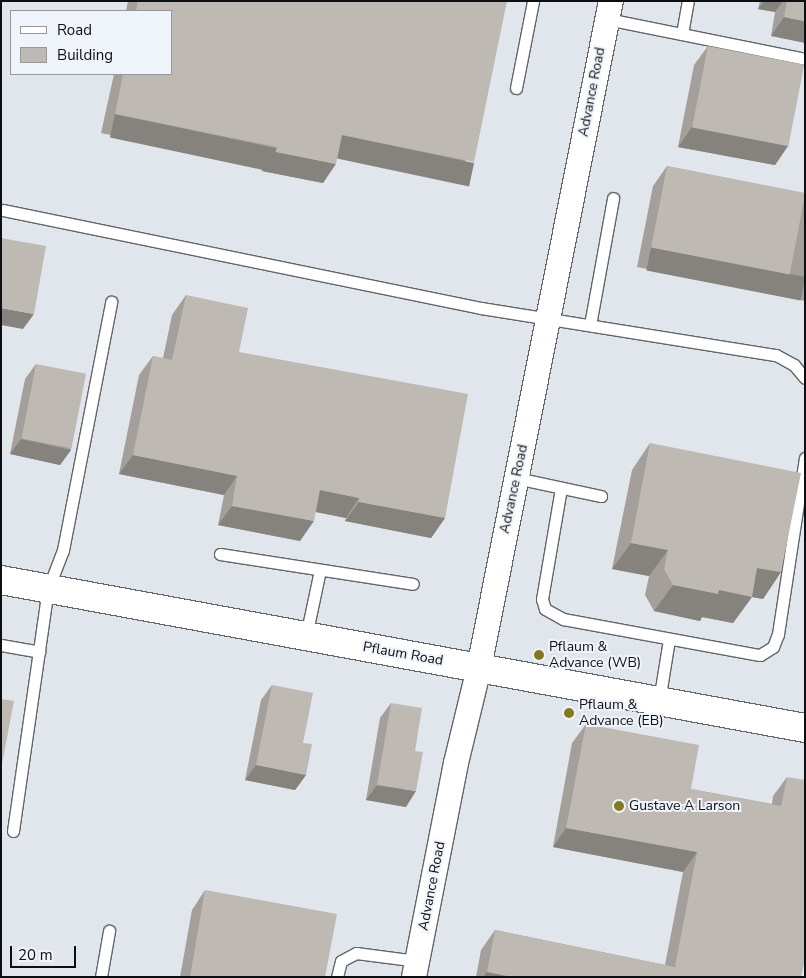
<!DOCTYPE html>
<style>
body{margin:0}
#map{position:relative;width:806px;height:978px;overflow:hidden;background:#e1e6ec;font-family:"Nunito Sans",sans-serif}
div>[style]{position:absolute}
.roads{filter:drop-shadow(1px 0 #61656a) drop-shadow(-1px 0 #61656a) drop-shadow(0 1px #61656a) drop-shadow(0 -1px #61656a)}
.service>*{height:11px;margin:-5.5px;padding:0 5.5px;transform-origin:5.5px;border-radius:5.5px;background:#fff}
.minor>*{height:24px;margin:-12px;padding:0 12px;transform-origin:12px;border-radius:12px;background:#fff}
.tertiary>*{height:28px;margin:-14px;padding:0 14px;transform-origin:14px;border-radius:14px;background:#fff}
.wall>*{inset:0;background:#a49f9a}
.shaded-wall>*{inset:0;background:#86827d;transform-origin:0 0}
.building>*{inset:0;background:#bfb9b3;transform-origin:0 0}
.dots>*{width:14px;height:14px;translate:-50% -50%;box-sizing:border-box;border:2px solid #eff3fa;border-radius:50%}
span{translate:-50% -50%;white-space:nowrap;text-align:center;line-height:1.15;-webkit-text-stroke:4px #eff3fa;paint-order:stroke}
.street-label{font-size:14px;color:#0e0f12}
.poi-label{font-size:14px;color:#0e0f12}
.left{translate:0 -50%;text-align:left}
.frame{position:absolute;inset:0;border:2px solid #0e0f12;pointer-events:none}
.legend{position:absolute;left:10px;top:10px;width:162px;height:65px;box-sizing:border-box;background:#eff3fa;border:1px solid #95989d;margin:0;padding:6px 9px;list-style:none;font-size:15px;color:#0e0f12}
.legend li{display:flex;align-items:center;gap:10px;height:25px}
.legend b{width:25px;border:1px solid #95989d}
.scale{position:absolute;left:10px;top:946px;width:66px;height:22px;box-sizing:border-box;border:2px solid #0e0f12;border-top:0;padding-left:6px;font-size:15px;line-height:18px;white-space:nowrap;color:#0e0f12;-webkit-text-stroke:4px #eff3fa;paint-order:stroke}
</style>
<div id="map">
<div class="roads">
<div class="service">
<i style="left:607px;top:19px;width:202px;rotate:11.4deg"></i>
<i style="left:682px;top:34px;width:34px;rotate:-80deg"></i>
<i style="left:516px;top:88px;width:89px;rotate:-78.9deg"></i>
<i style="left:3px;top:210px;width:488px;rotate:11.6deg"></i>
<i style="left:481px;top:308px;width:299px;rotate:9.1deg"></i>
<i style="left:776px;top:355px;width:21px;rotate:29deg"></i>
<i style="left:794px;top:365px;width:17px;rotate:50deg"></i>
<i style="left:590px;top:325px;width:129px;rotate:-79.7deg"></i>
<i style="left:516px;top:478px;width:87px;rotate:12deg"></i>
<i style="left:561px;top:488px;width:113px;rotate:99.7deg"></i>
<i style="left:542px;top:599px;width:10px;rotate:73deg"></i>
<i style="left:545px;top:609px;width:21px;rotate:29deg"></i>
<i style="left:563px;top:619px;width:200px;rotate:10.4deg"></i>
<i style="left:760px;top:655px;width:15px;rotate:-32deg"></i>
<i style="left:773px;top:647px;width:14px;rotate:-69deg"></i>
<i style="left:778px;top:634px;width:178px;rotate:-81.3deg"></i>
<i style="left:220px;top:554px;width:195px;rotate:8.8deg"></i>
<i style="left:306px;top:636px;width:67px;rotate:-78deg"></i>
<i style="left:1px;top:645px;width:39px;rotate:10deg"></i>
<i style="left:659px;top:701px;width:63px;rotate:-80.8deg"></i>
<i style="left:13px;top:831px;width:245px;rotate:-81.8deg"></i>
<i style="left:48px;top:589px;width:42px;rotate:-69deg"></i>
<i style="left:63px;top:550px;width:253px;rotate:-79deg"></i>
<i style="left:101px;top:977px;width:47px;rotate:-80.1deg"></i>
<i style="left:337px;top:977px;width:16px;rotate:-76deg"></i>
<i style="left:341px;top:961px;width:17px;rotate:-28deg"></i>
<i style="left:356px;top:953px;width:63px;rotate:7.4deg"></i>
</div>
<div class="minor">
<i style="left:414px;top:977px;width:218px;rotate:-78.9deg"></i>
<i style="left:456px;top:763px;width:98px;rotate:-76.4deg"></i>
<i style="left:479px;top:668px;width:680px;rotate:-78.81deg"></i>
</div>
<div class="tertiary">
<i style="left:1px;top:580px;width:818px;rotate:10.43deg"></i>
</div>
</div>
<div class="wall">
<i style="clip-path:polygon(128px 1px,507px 1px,460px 182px,338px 157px,323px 183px,262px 171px,263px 166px,101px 133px,114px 74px,171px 74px,171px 11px,126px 11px)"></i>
<i style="clip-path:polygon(760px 1px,805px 1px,771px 36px,775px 12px,758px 9px)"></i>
<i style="clip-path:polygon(708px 46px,788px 146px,775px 165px,678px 147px,694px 65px)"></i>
<i style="clip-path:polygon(667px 166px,805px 194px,805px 301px,637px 267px,653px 186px)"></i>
<i style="clip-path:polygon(186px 295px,239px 352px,445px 518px,431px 538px,345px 521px,346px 518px,316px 512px,300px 541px,218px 525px,224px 495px,119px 474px,139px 375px,153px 356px,163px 358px,172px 315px)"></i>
<i style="clip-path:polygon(36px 364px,71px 450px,60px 465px,10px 454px,25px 379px)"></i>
<i style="clip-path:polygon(650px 443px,781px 572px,763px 599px,752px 597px,733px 623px,702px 617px,700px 621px,654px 611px,645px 595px,649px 576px,612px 569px,632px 470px)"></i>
<i style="clip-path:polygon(272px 685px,303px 743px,306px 775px,295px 790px,245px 780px,261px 700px)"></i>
<i style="clip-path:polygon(391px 703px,406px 807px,366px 800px,380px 718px)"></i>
<i style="clip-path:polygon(586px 724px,691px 789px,772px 804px,773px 796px,787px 777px,801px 977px,476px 977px,481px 950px,495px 930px,665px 965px,683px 872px,553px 847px,572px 743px)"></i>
<i style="clip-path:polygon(205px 890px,325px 977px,180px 977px,192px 910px)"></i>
</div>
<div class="shaded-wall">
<i style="clip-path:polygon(764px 1px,783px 1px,775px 12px,758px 9px)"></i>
<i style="clip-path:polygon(784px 17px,805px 21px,805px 43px,771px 36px)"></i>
<i style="left:115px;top:114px;width:165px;height:24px;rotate:12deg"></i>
<i style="clip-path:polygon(692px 127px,788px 146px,775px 165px,678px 147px)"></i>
<i style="left:342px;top:135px;width:135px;height:24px;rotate:12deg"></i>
<i style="clip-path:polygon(276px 152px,336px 164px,323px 183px,262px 171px)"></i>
<i style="left:651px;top:247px;width:157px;height:24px;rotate:11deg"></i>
<i style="clip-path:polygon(1px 308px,34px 314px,23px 329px,1px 325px)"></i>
<i style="clip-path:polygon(21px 439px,71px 450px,60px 465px,10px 454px)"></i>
<i style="clip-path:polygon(133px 455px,237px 476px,224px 495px,119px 474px)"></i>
<i style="clip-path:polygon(320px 490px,359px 498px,346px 518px,306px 510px)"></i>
<i style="clip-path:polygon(359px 502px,445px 518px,431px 538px,345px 521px)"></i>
<i style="clip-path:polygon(232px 506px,314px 521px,300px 541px,218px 525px)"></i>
<i style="clip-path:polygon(631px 543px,668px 550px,649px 576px,612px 569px)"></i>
<i style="clip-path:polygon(757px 568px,781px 572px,763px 599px,752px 597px,733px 623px,702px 617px,700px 621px,654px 611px,673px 585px,719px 590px)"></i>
<i style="clip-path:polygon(256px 765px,306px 775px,295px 790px,245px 780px)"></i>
<i style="clip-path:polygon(377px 785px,416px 791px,406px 807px,366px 800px)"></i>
<i style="clip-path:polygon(566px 828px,697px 852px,683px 872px,553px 847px)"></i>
<i style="clip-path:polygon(487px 972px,512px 977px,483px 977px)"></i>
</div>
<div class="building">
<i style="clip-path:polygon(138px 1px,507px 1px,474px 162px,342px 135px,336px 164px,276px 152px,277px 147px,115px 114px,123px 74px,171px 74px,171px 11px,136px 11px)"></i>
<i style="clip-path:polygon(787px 1px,805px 1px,805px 21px,784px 17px)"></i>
<i style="left:708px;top:46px;width:98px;height:83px;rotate:11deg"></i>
<i style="left:667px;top:166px;width:141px;height:83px;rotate:11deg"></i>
<i style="clip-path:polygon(1px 238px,46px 246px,34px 314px,1px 308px)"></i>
<i style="clip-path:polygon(186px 295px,248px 308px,239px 352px,468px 394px,445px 518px,359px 502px,359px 498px,320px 490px,314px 521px,232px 506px,237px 476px,133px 455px,153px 356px,172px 360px)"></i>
<i style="left:36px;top:364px;width:51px;height:76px;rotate:11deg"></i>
<i style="clip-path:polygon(650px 443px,801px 473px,781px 572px,757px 568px,752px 597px,719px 590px,718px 594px,673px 585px,664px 569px,668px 550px,631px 543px)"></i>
<i style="clip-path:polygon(272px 685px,313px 693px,303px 743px,312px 744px,306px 775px,256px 765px)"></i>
<i style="clip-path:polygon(1px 699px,14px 701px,1px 769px)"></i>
<i style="clip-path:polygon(391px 703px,422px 708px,415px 751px,423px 752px,416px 791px,377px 785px)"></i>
<i style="clip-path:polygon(586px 724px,699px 745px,691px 789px,781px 806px,787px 777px,805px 780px,805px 959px,801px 977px,512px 977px,487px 972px,495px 930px,675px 967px,697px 852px,566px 828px)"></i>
<i style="clip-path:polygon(205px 890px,337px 914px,325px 977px,190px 977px)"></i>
</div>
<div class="dots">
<i style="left:539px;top:655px;background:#817a20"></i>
<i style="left:569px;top:713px;background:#817a20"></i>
<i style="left:619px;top:806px;background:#817a20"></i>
</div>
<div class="street-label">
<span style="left:592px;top:92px;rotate:-79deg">Advance Road</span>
<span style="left:514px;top:489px;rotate:-78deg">Advance Road</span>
<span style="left:403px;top:654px;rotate:10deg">Pflaum Road</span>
<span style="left:432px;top:886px;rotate:-79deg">Advance Road</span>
</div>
<div class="poi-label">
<span class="left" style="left:549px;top:655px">Pflaum &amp;<br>Advance (WB)</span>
<span class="left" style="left:579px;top:713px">Pflaum &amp;<br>Advance (EB)</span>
<span class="left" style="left:629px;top:806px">Gustave A Larson</span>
</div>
<div class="frame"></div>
<ul class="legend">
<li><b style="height:6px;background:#fff"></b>Road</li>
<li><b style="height:14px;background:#bfb9b3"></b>Building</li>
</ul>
<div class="scale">20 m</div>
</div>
